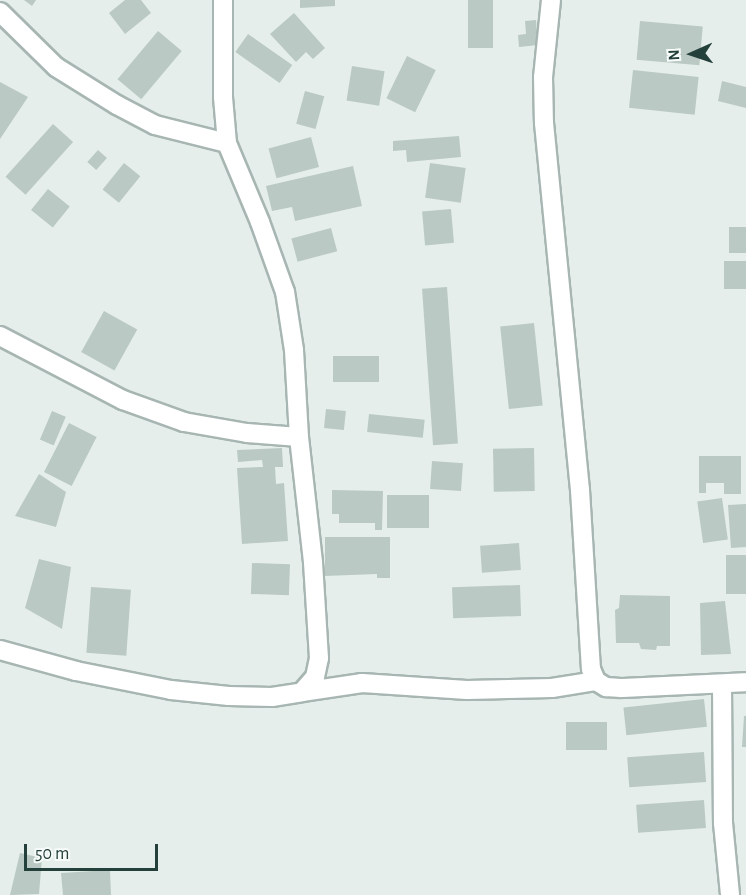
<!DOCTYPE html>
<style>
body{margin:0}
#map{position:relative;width:746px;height:895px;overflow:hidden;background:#e5eeea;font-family:"Alegreya Sans",sans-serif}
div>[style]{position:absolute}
.building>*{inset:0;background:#bac9c4;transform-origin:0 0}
.roads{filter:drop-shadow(2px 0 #a7b6b2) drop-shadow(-2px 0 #a7b6b2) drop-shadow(0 2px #a7b6b2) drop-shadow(0 -2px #a7b6b2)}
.street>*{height:18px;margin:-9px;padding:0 9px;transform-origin:9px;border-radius:9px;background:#fff}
span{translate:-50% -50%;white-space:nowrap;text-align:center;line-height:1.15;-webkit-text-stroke:6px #f6faf8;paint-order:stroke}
.north{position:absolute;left:662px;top:24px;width:60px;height:60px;-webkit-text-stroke:4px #f6faf8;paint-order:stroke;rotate:267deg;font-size:16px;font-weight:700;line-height:24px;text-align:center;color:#24403a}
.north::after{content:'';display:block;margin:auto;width:21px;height:27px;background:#24403a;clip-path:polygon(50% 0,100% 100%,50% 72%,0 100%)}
.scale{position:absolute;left:24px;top:844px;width:134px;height:27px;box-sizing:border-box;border:3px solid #24403a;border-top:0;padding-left:8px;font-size:18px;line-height:21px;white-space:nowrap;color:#24403a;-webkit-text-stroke:4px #f6faf8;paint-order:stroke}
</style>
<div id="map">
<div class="building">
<i style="clip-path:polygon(24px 0,36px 0,32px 6px)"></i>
<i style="clip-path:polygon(125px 0,141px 0,151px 13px,125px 34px,109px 13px)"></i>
<i style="clip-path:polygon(300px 0,335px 0,335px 6px,300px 8px)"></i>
<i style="left:468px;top:0;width:25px;height:48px"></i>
<i style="clip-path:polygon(294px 13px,325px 48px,313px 59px,306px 52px,296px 62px,270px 34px)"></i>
<i style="clip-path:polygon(536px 20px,538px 45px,519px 47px,518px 35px,526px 34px,525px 21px)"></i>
<i style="left:640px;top:21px;width:63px;height:39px;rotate:5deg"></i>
<i style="left:158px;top:31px;width:31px;height:63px;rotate:40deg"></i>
<i style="left:248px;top:34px;width:54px;height:22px;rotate:35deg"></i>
<i style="left:407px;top:56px;width:32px;height:47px;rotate:26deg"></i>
<i style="left:352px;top:66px;width:33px;height:35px;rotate:9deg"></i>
<i style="left:633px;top:70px;width:66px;height:38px;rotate:6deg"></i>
<i style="clip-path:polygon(722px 81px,746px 87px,746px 108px,718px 101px)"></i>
<i style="clip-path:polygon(0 82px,28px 97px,0 139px)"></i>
<i style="left:305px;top:91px;width:20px;height:34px;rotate:15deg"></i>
<i style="left:53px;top:124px;width:27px;height:71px;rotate:42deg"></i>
<i style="clip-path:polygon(459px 136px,461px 157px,407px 162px,406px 150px,393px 151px,393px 141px)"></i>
<i style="left:311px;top:137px;width:31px;height:44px;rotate:75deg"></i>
<i style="left:98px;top:150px;width:12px;height:16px;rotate:42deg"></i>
<i style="left:124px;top:163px;width:21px;height:34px;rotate:39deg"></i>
<i style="left:430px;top:163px;width:36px;height:35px;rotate:8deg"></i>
<i style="clip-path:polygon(353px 166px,362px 206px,295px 221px,292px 207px,272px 211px,266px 186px)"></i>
<i style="left:48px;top:189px;width:28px;height:27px;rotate:39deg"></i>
<i style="left:451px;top:209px;width:34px;height:29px;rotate:85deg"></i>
<i style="left:729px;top:227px;width:17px;height:26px"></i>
<i style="left:331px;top:228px;width:24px;height:41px;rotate:75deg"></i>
<i style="left:724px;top:261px;width:22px;height:28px"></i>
<i style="left:447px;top:287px;width:157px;height:25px;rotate:86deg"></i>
<i style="left:104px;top:311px;width:38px;height:47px;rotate:29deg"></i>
<i style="left:534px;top:323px;width:83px;height:34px;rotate:84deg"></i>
<i style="left:333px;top:356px;width:46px;height:26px"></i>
<i style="left:326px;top:409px;width:20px;height:19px;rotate:6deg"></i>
<i style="left:52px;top:411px;width:15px;height:31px;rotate:23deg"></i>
<i style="left:369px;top:414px;width:56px;height:18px;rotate:6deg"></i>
<i style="left:69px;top:423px;width:31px;height:55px;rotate:27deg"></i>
<i style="clip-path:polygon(282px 448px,283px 467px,275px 467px,276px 484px,284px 483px,288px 541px,242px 544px,237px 468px,263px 467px,262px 460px,238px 462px,237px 450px)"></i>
<i style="left:534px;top:448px;width:43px;height:41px;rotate:89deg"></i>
<i style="clip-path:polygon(699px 456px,741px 456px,741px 494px,724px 494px,724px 483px,706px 483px,706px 493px,699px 493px)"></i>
<i style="left:432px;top:461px;width:31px;height:28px;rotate:4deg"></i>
<i style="clip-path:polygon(39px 474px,66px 492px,56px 527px,15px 516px)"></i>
<i style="clip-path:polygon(332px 490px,383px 491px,382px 530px,375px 530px,375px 523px,339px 523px,339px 514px,332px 514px)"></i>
<i style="left:387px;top:495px;width:42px;height:33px"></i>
<i style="left:722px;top:498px;width:42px;height:25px;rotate:82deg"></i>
<i style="clip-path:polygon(746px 504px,746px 547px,731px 548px,728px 505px)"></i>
<i style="clip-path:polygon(325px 537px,390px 537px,390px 578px,377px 578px,377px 574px,325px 576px)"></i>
<i style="left:519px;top:543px;width:27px;height:39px;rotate:86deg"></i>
<i style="left:726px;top:555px;width:20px;height:39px"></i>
<i style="clip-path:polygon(39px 559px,71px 567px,62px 629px,25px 608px)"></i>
<i style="left:252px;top:563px;width:38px;height:31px;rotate:2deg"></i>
<i style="left:520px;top:585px;width:31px;height:68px;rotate:88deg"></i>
<i style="left:91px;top:587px;width:40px;height:66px;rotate:4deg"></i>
<i style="clip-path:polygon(620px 595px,670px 596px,670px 646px,657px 646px,656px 650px,641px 649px,639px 643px,616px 643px,615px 610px,619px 608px)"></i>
<i style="clip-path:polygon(725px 601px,731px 654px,701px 655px,700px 603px)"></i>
<i style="left:704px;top:699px;width:28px;height:81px;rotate:84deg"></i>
<i style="clip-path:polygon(744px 716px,746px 716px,746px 747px,742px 747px)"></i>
<i style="left:566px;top:722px;width:41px;height:28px"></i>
<i style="left:704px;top:752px;width:30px;height:77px;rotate:86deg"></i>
<i style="left:704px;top:800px;width:28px;height:68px;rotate:86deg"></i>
<i style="clip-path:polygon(20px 853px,42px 858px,39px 894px,10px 895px)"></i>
<i style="clip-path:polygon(110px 870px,111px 895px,63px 895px,61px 873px)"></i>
</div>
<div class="roads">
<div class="street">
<i style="left:551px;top:0;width:77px;rotate:95.9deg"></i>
<i style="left:543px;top:77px;width:46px;rotate:88.8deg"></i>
<i style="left:544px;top:123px;width:369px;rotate:84.4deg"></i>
<i style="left:580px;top:490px;width:179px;rotate:86.5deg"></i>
<i style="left:591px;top:669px;width:13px;rotate:67deg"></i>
<i style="left:596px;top:681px;width:12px;rotate:31deg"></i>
<i style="left:606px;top:687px;width:15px;rotate:4deg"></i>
<i style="left:621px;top:688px;width:125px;rotate:-2.7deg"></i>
<i style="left:0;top:12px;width:78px;rotate:44.5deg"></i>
<i style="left:56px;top:67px;width:72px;rotate:31.9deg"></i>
<i style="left:117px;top:105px;width:43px;rotate:27.8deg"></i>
<i style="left:155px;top:125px;width:74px;rotate:14deg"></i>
<i style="left:227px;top:143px;width:46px;rotate:-95deg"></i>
<i style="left:223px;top:97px;width:97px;rotate:-90deg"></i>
<i style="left:0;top:336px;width:139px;rotate:27.5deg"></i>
<i style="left:123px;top:400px;width:65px;rotate:19.8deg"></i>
<i style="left:184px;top:422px;width:64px;rotate:9.9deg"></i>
<i style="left:247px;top:433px;width:52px;rotate:4.4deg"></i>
<i style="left:0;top:650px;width:79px;rotate:15.4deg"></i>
<i style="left:76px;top:671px;width:97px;rotate:11.3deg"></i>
<i style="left:171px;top:690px;width:58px;rotate:5.9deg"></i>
<i style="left:229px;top:696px;width:43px;rotate:1.3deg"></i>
<i style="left:272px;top:697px;width:30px;rotate:-9deg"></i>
<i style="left:302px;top:692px;width:20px;rotate:-49deg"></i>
<i style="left:315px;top:677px;width:19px;rotate:-78deg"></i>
<i style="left:319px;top:658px;width:96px;rotate:-93.6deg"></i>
<i style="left:313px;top:562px;width:126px;rotate:-96.4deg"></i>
<i style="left:299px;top:437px;width:87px;rotate:-93.3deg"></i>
<i style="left:294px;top:350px;width:59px;rotate:-98.8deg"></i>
<i style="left:285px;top:292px;width:74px;rotate:-109.7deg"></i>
<i style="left:260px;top:222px;width:86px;rotate:-112.7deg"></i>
<i style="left:722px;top:684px;width:139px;rotate:89.6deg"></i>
<i style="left:723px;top:823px;width:72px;rotate:84.4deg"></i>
<i style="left:302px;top:692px;width:61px;rotate:-8.5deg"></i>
<i style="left:362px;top:683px;width:105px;rotate:3.8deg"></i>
<i style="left:467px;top:690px;width:85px;rotate:-1.3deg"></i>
<i style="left:552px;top:688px;width:45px;rotate:-9deg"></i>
</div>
</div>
<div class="north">N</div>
<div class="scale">50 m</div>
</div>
